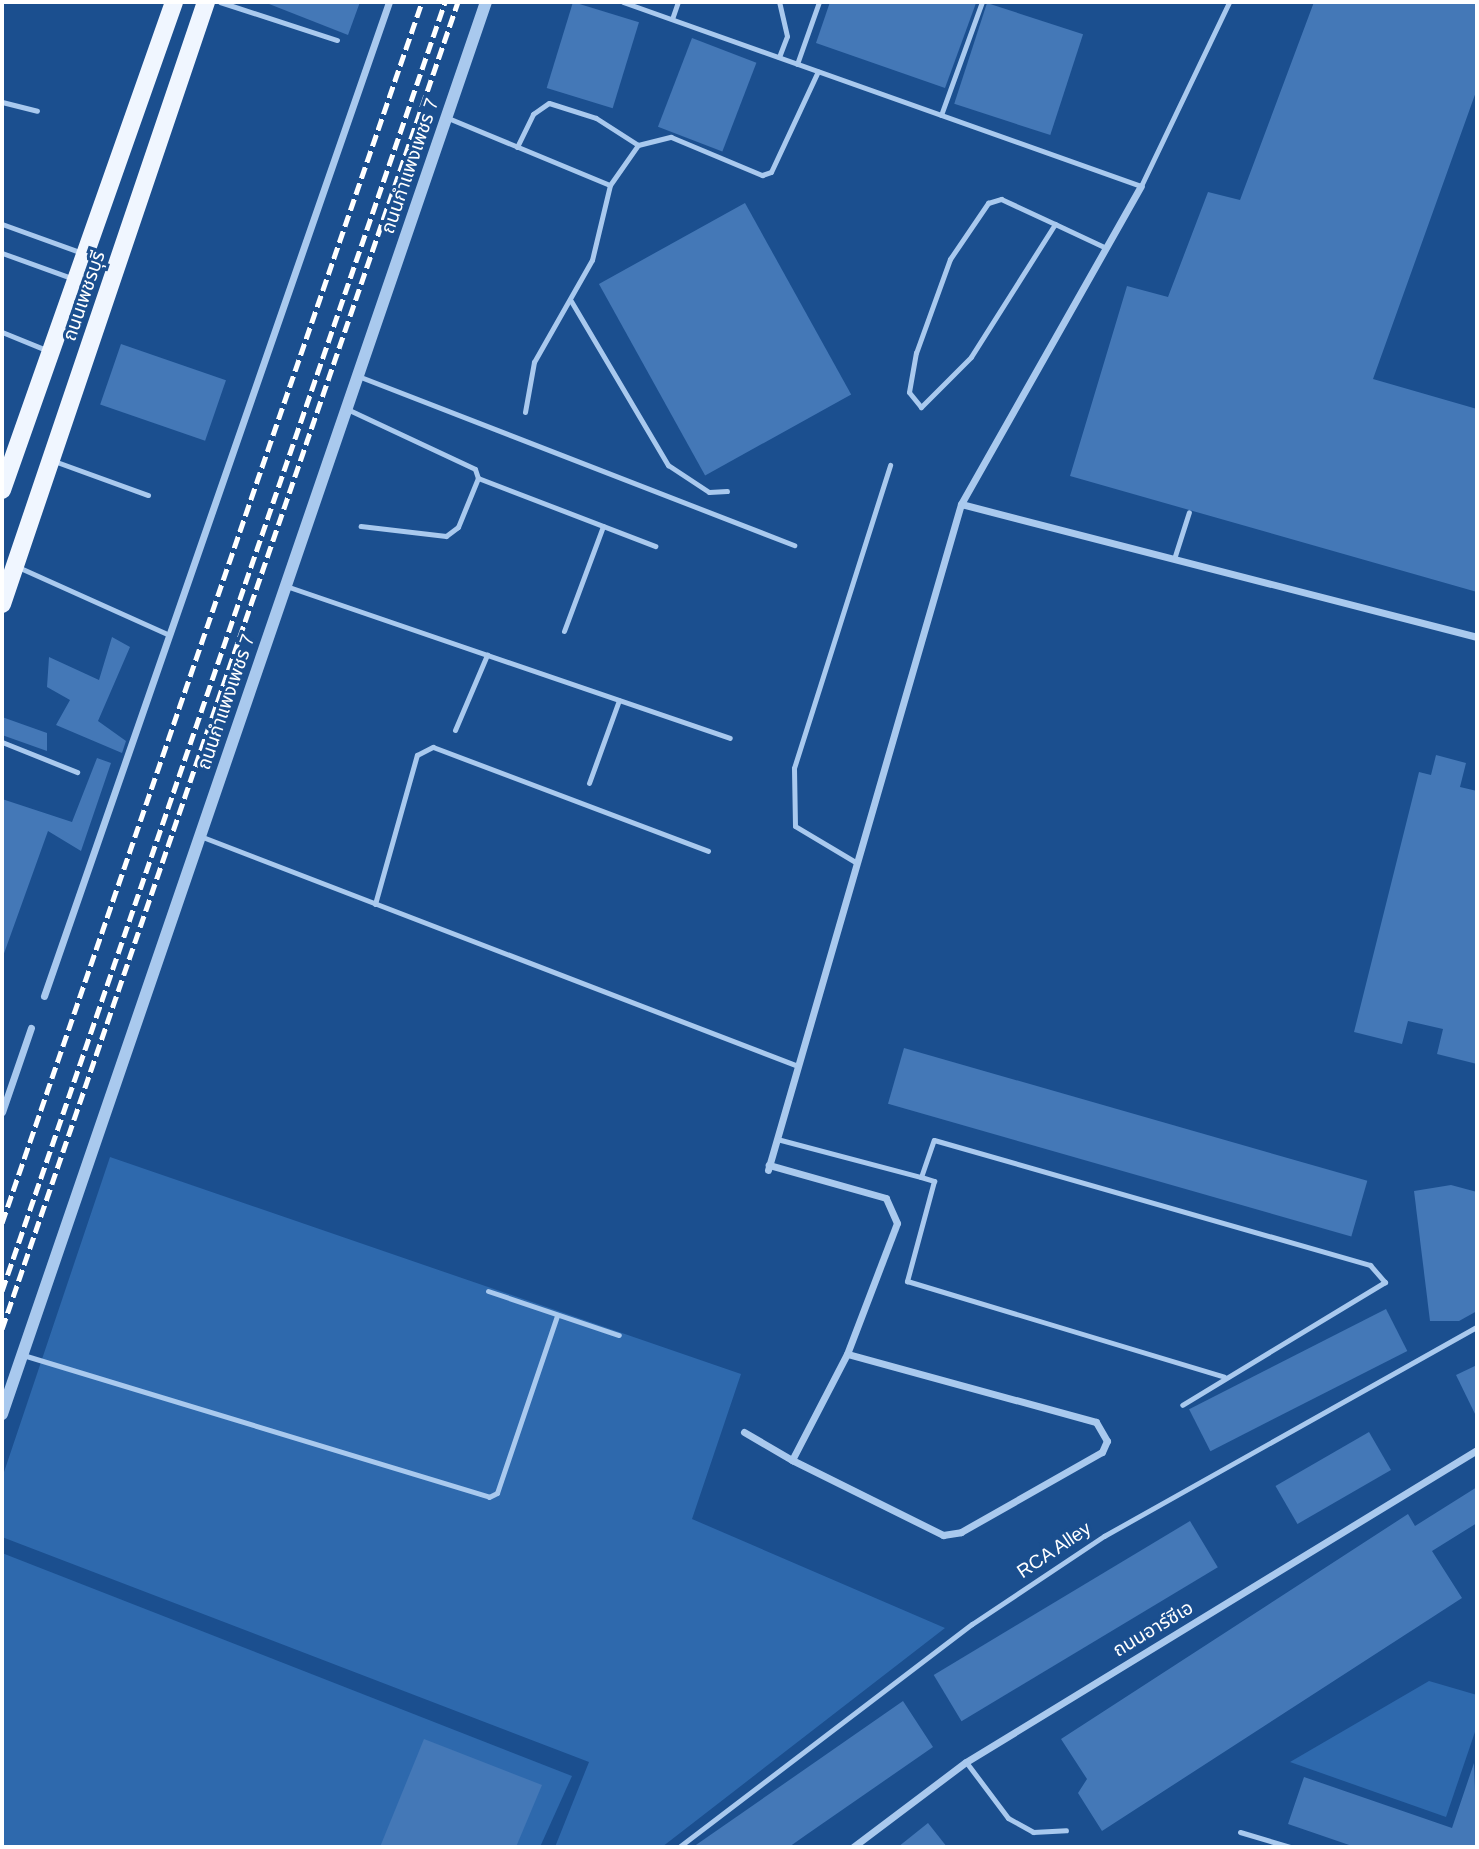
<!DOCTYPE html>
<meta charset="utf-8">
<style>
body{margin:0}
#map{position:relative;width:1479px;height:1849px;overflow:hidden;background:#1b4f8f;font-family:Arial,"Noto Sans Thai",sans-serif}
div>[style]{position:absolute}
.green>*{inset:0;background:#2e69ad}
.building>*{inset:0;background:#4478b7;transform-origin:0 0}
.service>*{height:5px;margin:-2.5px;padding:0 2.5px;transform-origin:2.5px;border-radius:2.5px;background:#a9c9ee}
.minor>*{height:7px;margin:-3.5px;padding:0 3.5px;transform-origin:3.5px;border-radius:3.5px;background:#a9c9ee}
.tertiary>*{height:12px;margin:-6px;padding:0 6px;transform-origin:6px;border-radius:6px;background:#a9c9ee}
.primary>*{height:18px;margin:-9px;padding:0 9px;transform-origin:9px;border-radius:9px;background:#f0f6ff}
.rail>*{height:5px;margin-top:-2.5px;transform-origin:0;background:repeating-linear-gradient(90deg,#fff 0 12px,transparent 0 17px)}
span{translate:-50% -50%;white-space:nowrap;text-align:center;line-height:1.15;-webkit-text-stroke:6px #1b4f8f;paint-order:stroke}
.street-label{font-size:19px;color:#fff}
.frame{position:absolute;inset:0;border:4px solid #fff;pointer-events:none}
</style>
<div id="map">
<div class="green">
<i style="clip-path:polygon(110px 1157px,741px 1374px,692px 1519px,945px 1628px,662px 1847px,555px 1847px,589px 1762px,2px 1537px,2px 1478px)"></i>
<i style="clip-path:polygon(2px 1553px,572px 1776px,540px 1847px,2px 1847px)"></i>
<i style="clip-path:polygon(1429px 1681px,1477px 1695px,1477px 1726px,1446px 1817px,1290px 1762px)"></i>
</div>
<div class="building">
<i style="clip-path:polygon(264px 2px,360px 2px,348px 35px)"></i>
<i style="left:573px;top:2px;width:69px;height:90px;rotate:17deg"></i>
<i style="clip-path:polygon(830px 2px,972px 2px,976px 3px,945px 88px,816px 43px)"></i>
<i style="clip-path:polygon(1314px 2px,1477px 2px,1477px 89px,1373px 379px,1477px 409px,1477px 592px,1070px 476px,1127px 286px,1168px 297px,1208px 192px,1240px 200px)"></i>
<i style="left:987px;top:3px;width:101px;height:106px;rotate:18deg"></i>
<i style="left:692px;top:38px;width:69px;height:95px;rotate:21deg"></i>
<i style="left:745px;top:203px;width:219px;height:167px;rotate:61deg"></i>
<i style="left:121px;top:344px;width:111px;height:64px;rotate:19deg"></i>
<i style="clip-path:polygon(112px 637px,130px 647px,98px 721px,126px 741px,122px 753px,56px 725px,70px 700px,47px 687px,49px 657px,99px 680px)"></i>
<i style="clip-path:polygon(2px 717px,47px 733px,47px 751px,2px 735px)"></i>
<i style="clip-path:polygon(1436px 755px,1466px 763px,1460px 787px,1477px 791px,1477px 1064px,1437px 1054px,1443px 1029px,1408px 1021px,1402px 1044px,1354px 1032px,1419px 772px,1431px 775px)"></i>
<i style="clip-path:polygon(97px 758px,111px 763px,81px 851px,48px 831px,2px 959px,2px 799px,72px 822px)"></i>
<i style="left:904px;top:1048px;width:482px;height:58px;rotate:16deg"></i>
<i style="clip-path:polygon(1451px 1185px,1477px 1192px,1477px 1311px,1459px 1321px,1430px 1321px,1414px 1191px)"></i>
<i style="left:1386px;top:1309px;width:47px;height:221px;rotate:63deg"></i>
<i style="clip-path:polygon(1477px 1365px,1477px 1418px,1456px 1375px)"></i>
<i style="left:1369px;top:1432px;width:44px;height:108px;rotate:60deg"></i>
<i style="clip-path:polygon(1477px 1487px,1477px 1523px,1432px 1551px,1462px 1598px,1102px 1831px,1078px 1793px,1087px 1779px,1061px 1739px,1408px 1514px,1415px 1526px)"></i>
<i style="left:1190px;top:1521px;width:54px;height:299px;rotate:59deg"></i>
<i style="clip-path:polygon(903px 1701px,933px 1747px,806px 1835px,789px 1847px,693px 1847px)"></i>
<i style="clip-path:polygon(424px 1739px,542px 1785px,516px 1847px,380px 1847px)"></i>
<i style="clip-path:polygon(1474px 1763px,1477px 1847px,1355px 1847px,1288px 1824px,1304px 1777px,1452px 1828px)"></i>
<i style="clip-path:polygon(928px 1823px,947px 1847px,898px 1847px)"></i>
</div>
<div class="service">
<i style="left:220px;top:2px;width:123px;rotate:18deg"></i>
<i style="left:623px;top:2px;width:550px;rotate:19.56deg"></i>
<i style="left:1141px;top:186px;width:204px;rotate:-64.4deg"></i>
<i style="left:672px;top:19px;width:18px;rotate:-71deg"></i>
<i style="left:779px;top:57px;width:22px;rotate:-69deg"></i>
<i style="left:787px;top:36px;width:35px;rotate:-103deg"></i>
<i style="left:797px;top:64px;width:66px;rotate:-70.5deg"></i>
<i style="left:2px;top:102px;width:36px;rotate:14deg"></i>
<i style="left:941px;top:115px;width:120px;rotate:-70.1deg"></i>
<i style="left:448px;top:118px;width:175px;rotate:22.5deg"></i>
<i style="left:517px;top:147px;width:37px;rotate:-64deg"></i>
<i style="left:533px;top:114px;width:19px;rotate:-35deg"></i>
<i style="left:549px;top:103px;width:49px;rotate:17.7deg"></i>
<i style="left:596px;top:118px;width:50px;rotate:32.7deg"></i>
<i style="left:2px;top:224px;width:85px;rotate:19.9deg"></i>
<i style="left:1055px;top:224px;width:157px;rotate:122.3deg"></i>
<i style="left:971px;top:357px;width:71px;rotate:135deg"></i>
<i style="left:921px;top:407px;width:19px;rotate:-129deg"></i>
<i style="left:909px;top:392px;width:40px;rotate:-80deg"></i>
<i style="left:916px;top:353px;width:100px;rotate:-70.1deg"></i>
<i style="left:950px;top:259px;width:68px;rotate:-55.8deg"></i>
<i style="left:988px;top:203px;width:14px;rotate:-17deg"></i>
<i style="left:1001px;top:199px;width:60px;rotate:24.8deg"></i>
<i style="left:1055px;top:224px;width:56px;rotate:25.2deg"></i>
<i style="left:2px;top:253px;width:77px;rotate:19.9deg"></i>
<i style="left:571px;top:301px;width:191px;rotate:59.4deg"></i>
<i style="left:668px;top:465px;width:49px;rotate:33.4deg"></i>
<i style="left:709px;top:492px;width:18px;rotate:-3deg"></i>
<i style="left:2px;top:332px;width:48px;rotate:22.2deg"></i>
<i style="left:358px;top:376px;width:468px;rotate:21.2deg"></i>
<i style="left:347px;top:409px;width:141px;rotate:25.1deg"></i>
<i style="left:475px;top:469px;width:9px;rotate:72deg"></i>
<i style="left:478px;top:478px;width:53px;rotate:112.2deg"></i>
<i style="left:458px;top:527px;width:15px;rotate:143deg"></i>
<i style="left:446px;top:536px;width:86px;rotate:-173.3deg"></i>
<i style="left:525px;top:412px;width:51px;rotate:-79.8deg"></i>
<i style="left:534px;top:362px;width:117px;rotate:-60.4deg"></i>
<i style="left:592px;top:260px;width:77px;rotate:-76.5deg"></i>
<i style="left:610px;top:185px;width:49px;rotate:-55deg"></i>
<i style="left:638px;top:145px;width:34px;rotate:-14deg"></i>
<i style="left:671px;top:137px;width:99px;rotate:22.7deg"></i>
<i style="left:762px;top:175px;width:9px;rotate:-18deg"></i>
<i style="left:771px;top:172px;width:111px;rotate:-65deg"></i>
<i style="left:54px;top:461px;width:100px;rotate:19.9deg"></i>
<i style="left:478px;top:478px;width:190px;rotate:21deg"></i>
<i style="left:1174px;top:559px;width:49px;rotate:-72.3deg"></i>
<i style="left:18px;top:567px;width:166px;rotate:24.2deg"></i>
<i style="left:286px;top:586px;width:469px;rotate:18.9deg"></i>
<i style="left:564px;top:631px;width:112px;rotate:-69.6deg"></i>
<i style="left:455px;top:730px;width:82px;rotate:-66.9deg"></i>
<i style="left:2px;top:742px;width:81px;rotate:21.8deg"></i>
<i style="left:589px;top:783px;width:88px;rotate:-70.1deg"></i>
<i style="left:200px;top:836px;width:641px;rotate:21.04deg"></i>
<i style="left:857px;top:863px;width:72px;rotate:-149.2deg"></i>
<i style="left:795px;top:826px;width:58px;rotate:-91deg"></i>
<i style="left:794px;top:768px;width:318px;rotate:-72.4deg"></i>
<i style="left:375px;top:904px;width:155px;rotate:-74.3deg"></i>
<i style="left:417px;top:755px;width:18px;rotate:-27deg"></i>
<i style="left:433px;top:747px;width:294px;rotate:20.7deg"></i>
<i style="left:777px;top:1139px;width:149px;rotate:14.8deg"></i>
<i style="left:921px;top:1177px;width:39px;rotate:-71deg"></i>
<i style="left:934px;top:1140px;width:454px;rotate:16deg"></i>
<i style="left:1370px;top:1265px;width:23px;rotate:49deg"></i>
<i style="left:1385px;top:1282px;width:237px;rotate:148.8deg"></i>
<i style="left:921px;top:1177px;width:14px;rotate:17deg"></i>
<i style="left:934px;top:1181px;width:104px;rotate:105.1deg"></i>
<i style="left:907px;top:1281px;width:331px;rotate:16.8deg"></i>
<i style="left:488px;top:1291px;width:138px;rotate:18.6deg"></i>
<i style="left:23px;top:1355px;width:487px;rotate:16.9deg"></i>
<i style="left:489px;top:1497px;width:9px;rotate:-27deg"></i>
<i style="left:497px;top:1493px;width:187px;rotate:-71.3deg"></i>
<i style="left:966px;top:1762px;width:70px;rotate:53.1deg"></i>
<i style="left:1008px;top:1818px;width:29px;rotate:29deg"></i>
<i style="left:1033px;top:1832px;width:33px;rotate:-3deg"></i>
<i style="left:1240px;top:1832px;width:52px;rotate:16.7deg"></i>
<i style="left:679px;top:1847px;width:368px;rotate:-37.3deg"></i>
<i style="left:972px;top:1624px;width:159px;rotate:-33.7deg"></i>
<i style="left:1104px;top:1536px;width:428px;rotate:-29.3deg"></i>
</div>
<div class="minor">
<i style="left:961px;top:504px;width:533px;rotate:14.45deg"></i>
<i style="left:44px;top:996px;width:1052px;rotate:-70.86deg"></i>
<i style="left:2px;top:1112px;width:89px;rotate:-71deg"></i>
<i style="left:768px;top:1170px;width:693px;rotate:-73.84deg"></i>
<i style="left:961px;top:504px;width:365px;rotate:-60.5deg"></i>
<i style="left:744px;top:1432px;width:56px;rotate:30.3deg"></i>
<i style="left:792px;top:1460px;width:119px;rotate:-62.6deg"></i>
<i style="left:847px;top:1354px;width:140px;rotate:-69.1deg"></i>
<i style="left:897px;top:1223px;width:27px;rotate:-114deg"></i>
<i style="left:886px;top:1198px;width:122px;rotate:-164.2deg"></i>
<i style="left:792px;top:1460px;width:169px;rotate:26.4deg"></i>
<i style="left:943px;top:1535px;width:18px;rotate:-9deg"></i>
<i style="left:961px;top:1532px;width:162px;rotate:-29.6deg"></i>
<i style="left:1102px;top:1452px;width:12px;rotate:-66deg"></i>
<i style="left:1107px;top:1441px;width:22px;rotate:-120deg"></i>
<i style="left:1096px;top:1422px;width:258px;rotate:-164.7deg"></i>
<i style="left:853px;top:1847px;width:141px;rotate:-37deg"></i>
<i style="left:966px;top:1762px;width:599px;rotate:-31.41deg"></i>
</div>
<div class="tertiary">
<i style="left:2px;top:1414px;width:1493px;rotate:-71.08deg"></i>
</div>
<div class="primary">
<i style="left:2px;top:490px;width:517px;rotate:-70.58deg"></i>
<i style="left:2px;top:604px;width:636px;rotate:-71.28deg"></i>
</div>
<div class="rail">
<i style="left:2px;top:1223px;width:1291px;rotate:-71.02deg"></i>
<i style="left:2px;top:1291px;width:1363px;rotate:-71.03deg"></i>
<i style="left:2px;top:1329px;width:1403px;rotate:-71.04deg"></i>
</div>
<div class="street-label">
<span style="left:410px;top:166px;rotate:-71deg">ถนนกำแพงเพชร 7</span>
<span style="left:84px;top:296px;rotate:-71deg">ถนนเพชรบุรี</span>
<span style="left:226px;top:702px;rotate:-71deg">ถนนกำแพงเพชร 7</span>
<span style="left:1054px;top:1550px;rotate:-34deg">RCA Alley</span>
<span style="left:1153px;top:1629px;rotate:-31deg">ถนนอาร์ซีเอ</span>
</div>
<div class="frame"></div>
</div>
